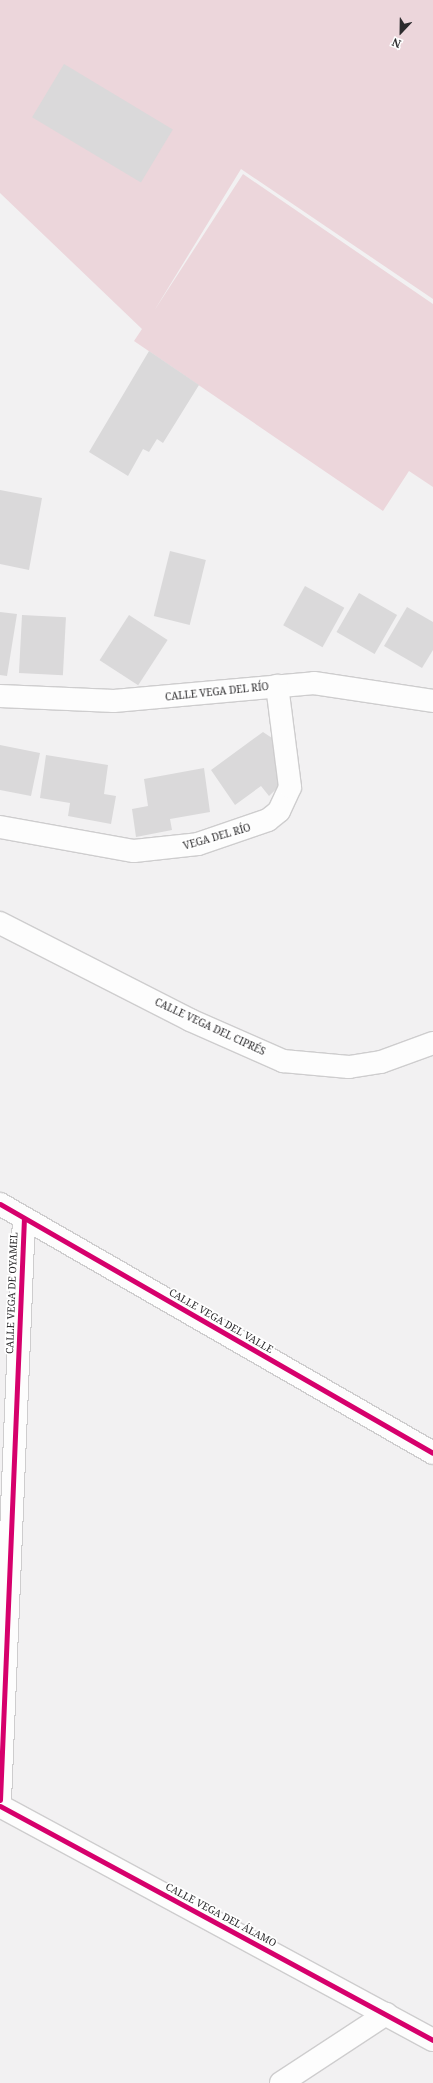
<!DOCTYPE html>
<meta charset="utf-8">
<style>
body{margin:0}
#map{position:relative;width:433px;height:2083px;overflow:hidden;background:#f2f1f2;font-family:"Noto Serif",serif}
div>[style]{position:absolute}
.green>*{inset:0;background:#ecd6db}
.building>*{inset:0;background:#dad9da;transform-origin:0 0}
.roads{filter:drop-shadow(1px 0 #cecdce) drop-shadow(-1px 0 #cecdce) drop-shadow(0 1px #cecdce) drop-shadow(0 -1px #cecdce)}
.minor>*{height:22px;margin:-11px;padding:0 11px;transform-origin:11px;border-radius:11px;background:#fdfdfd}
.cycleway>*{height:5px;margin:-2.5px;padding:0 2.5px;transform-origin:2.5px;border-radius:2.5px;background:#d6006c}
span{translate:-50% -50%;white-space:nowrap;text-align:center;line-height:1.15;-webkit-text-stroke:3.5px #fff;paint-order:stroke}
.street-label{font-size:10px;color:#2c2b2d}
.north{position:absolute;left:381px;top:12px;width:40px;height:40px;-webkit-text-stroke:3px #fff;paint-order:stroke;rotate:202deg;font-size:11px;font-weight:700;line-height:16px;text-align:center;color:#2c2b2d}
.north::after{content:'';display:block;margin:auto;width:14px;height:18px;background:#2c2b2d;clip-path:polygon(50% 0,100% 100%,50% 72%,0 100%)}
</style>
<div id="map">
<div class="green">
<i style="clip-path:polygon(0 0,433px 0,433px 299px,241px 169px,154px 311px,243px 174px,433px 304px,433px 487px,409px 471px,383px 511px,134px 341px,142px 329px,0 193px)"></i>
</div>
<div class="building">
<i style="left:64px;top:64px;width:127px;height:62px;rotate:31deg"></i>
<i style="clip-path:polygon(149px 351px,199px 385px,163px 443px,157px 439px,149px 452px,143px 449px,128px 476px,89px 452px)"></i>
<i style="clip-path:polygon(0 490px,42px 498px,29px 570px,0 564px)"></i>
<i style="left:170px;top:551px;width:37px;height:67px;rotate:14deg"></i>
<i style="left:305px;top:586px;width:45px;height:45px;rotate:29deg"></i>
<i style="left:359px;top:593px;width:44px;height:45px;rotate:30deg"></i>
<i style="clip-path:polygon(407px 607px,433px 622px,433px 650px,422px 668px,384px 646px)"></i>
<i style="clip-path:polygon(0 612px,17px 614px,7px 676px,0 675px)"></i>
<i style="left:22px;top:615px;width:44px;height:58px;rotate:3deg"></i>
<i style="left:129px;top:615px;width:46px;height:54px;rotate:33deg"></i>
<i style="clip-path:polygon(263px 732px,278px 742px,295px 738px,297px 769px,269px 796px,261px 786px,235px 805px,211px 770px)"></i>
<i style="clip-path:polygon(0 745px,40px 753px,31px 796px,0 790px)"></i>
<i style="clip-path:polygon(46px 755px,108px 765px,104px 794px,116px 796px,111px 824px,68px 816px,70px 803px,40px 798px)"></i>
<i style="clip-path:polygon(204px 768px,210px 812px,170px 819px,172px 830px,136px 837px,132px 809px,148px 806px,144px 779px)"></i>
</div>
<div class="roads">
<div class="minor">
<i style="left:0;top:696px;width:114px;rotate:2.5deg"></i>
<i style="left:114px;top:701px;width:201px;rotate:-5.1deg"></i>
<i style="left:314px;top:683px;width:120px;rotate:8.6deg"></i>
<i style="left:0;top:827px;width:136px;rotate:10.2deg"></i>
<i style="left:134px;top:851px;width:64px;rotate:-6.2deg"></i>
<i style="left:198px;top:844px;width:74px;rotate:-18.9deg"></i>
<i style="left:268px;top:820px;width:14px;rotate:-39deg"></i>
<i style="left:279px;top:811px;width:26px;rotate:-65deg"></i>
<i style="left:290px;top:787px;width:102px;rotate:-97.3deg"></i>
<i style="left:0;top:923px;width:213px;rotate:27deg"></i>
<i style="left:190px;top:1020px;width:102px;rotate:23.8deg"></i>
<i style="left:283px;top:1061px;width:66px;rotate:5.2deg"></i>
<i style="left:349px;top:1067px;width:32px;rotate:-9deg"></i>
<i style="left:381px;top:1062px;width:55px;rotate:-20.1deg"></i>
<i style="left:0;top:1204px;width:499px;rotate:29.9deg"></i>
<i style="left:0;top:1800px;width:582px;rotate:-87.64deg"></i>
<i style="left:0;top:1806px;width:492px;rotate:28.4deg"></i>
<i style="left:281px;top:2083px;width:126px;rotate:-33.3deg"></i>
</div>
</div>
<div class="cycleway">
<i style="left:0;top:1204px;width:499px;rotate:29.9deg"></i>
<i style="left:0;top:1800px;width:582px;rotate:-87.64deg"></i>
<i style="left:0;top:1806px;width:492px;rotate:28.4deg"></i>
</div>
<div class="street-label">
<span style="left:217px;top:692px;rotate:-6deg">CALLE VEGA DEL RÍO</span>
<span style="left:217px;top:837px;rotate:-16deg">VEGA DEL RÍO</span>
<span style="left:210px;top:1027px;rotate:25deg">CALLE VEGA DEL CIPRÉS</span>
<span style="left:12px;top:1293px;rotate:-88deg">CALLE VEGA DE OYAMEL</span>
<span style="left:221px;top:1321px;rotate:30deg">CALLE VEGA DEL VALLE</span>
<span style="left:221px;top:1915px;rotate:28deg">CALLE VEGA DEL ÁLAMO</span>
</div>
<div class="north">N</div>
</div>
